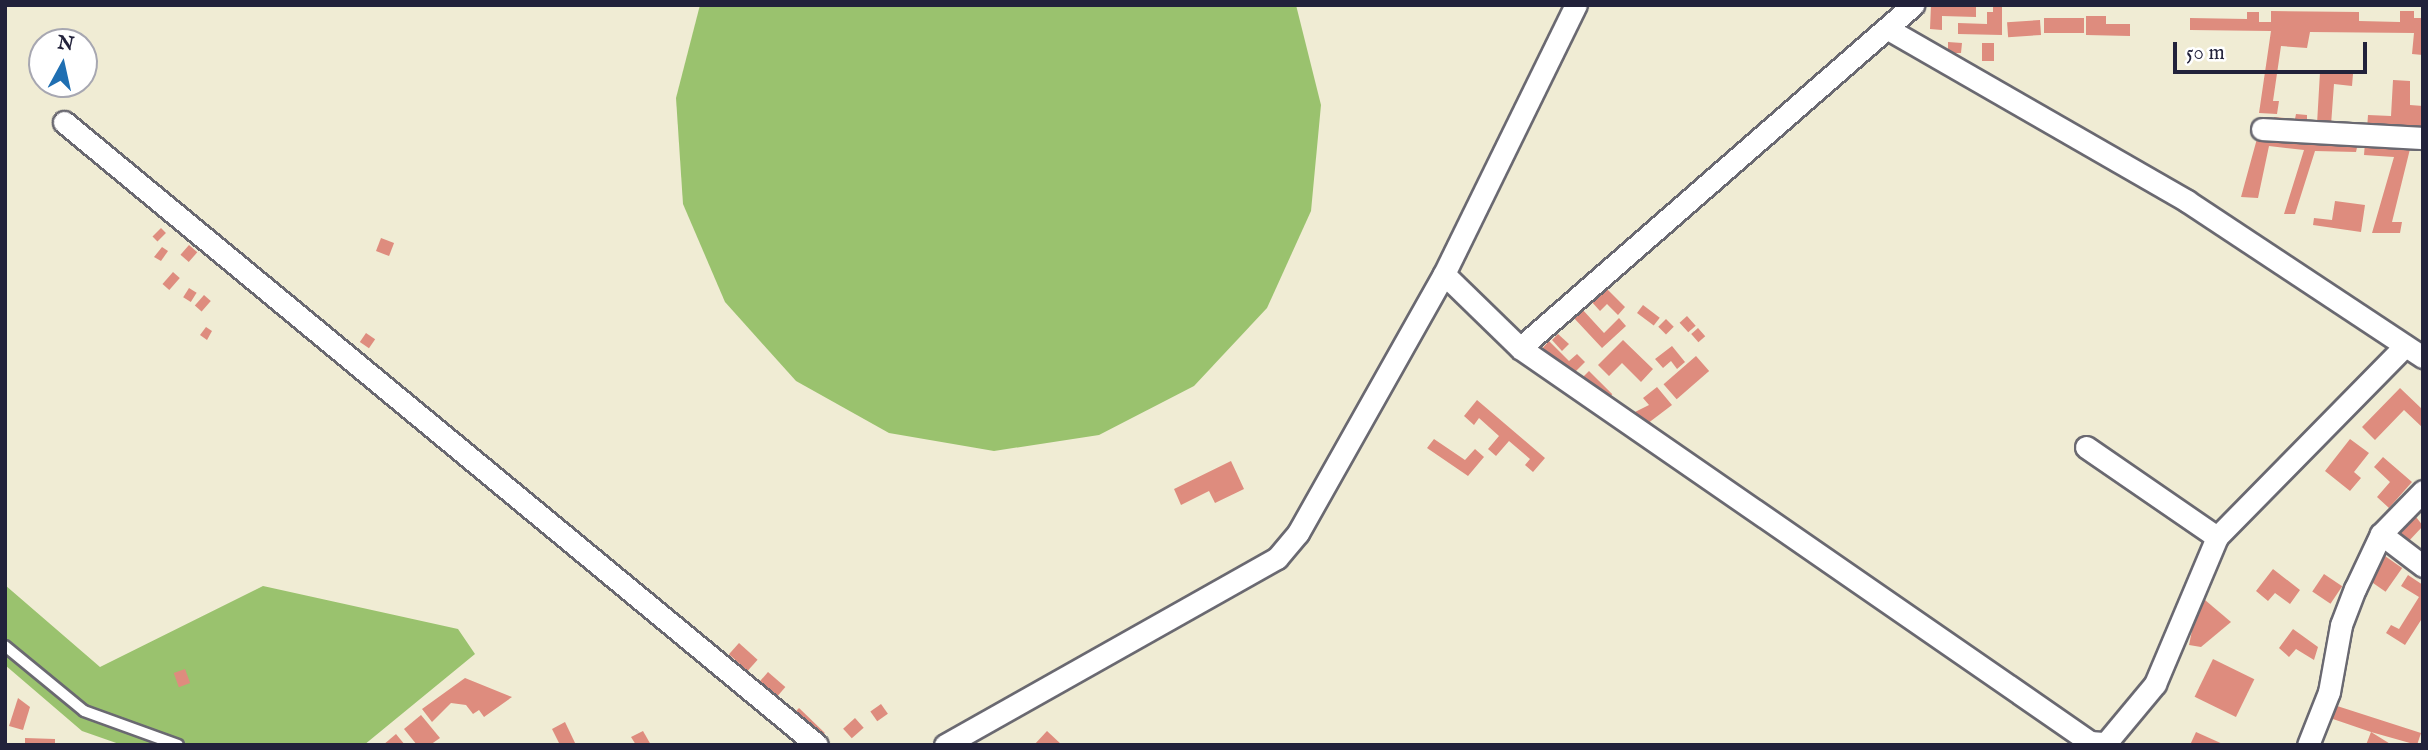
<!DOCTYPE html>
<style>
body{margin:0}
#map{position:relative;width:2428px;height:750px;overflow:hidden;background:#f0ecd4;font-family:"IM FELL English",serif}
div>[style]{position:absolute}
.green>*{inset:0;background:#9ac26e}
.building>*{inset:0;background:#de8c7e;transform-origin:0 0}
.roads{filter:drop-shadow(2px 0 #6a6971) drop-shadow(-2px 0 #6a6971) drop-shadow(0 2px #6a6971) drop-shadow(0 -2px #6a6971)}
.lane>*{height:10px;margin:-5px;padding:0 5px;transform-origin:5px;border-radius:5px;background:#fff}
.street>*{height:21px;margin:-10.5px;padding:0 10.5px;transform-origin:10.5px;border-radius:10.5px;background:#fff}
span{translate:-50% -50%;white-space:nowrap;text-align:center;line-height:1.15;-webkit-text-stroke:5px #fff;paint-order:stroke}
.frame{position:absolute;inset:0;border:7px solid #22223b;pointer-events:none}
.north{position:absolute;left:28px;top:28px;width:70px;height:70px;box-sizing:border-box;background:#fff;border:2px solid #a7a7b1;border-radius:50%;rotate:8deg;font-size:19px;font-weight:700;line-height:28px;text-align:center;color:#22223b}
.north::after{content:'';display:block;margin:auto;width:24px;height:32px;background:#1f6fb2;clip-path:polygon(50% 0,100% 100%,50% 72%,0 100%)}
.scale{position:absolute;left:2173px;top:42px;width:194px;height:32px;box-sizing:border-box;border:4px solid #22223b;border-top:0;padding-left:9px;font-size:21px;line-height:24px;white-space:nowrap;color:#22223b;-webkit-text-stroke:5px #fff;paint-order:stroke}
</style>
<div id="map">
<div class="green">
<i style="clip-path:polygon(700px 5px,1296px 5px,1321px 105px,1311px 211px,1267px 308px,1194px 386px,1099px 435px,994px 451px,889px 433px,796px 381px,725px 302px,683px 204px,676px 98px)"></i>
<i style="clip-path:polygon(5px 585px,100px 667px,263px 586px,458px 629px,475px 654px,364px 745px,122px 745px,82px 731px,5px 665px)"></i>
</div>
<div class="building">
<i style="clip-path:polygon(1931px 5px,1976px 5px,1976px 17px,1942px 16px,1942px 30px,1930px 29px)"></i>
<i style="clip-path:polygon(1993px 5px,2002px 5px,2002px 35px,1958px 34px,1958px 23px,1987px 24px,1987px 12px,1993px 12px)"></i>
<i style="clip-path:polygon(2271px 11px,2359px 12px,2359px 21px,2400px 22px,2400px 11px,2414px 11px,2414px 18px,2423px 18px,2423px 55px,2412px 54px,2414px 33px,2310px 32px,2307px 48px,2281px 46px,2273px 101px,2279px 101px,2277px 114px,2259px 113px,2271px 31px,2190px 30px,2190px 18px,2247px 19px,2247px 12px,2259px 12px,2259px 22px,2271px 22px)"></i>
<i style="clip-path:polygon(2086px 16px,2106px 16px,2106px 24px,2130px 24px,2130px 36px,2086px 35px)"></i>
<i style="left:2044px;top:18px;width:40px;height:15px"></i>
<i style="left:2040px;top:20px;width:15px;height:33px;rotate:86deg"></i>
<i style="clip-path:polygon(1948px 42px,1962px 43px,1961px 53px,1948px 53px)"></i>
<i style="left:1982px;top:43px;width:12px;height:18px"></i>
<i style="clip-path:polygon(2320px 72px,2353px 74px,2352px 86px,2334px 84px,2331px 125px,2317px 124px)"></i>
<i style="clip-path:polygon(2393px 80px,2410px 81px,2410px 105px,2423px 106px,2423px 132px,2367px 129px,2368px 115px,2391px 116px)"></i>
<i style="clip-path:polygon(2296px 114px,2307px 115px,2307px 127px,2273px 124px,2274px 117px,2295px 119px)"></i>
<i style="clip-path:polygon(2258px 135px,2359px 139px,2356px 152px,2315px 151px,2295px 214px,2284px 214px,2304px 150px,2269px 146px,2258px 198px,2241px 197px)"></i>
<i style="clip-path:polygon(2365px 142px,2411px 145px,2392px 222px,2402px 222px,2400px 233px,2372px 233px,2394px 157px,2364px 155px)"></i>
<i style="clip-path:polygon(2335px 201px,2365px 205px,2361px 232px,2313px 225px,2314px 218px,2332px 220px)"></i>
<i style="left:161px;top:228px;width:7px;height:12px;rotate:45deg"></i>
<i style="left:381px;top:238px;width:14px;height:14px;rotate:21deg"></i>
<i style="left:189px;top:245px;width:11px;height:13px;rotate:41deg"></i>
<i style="clip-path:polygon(162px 247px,168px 251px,161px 261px,154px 257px)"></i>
<i style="left:173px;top:272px;width:9px;height:16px;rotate:41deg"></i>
<i style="clip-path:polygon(1604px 286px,1625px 307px,1618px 315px,1607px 304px,1600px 311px,1590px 300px)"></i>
<i style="left:189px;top:288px;width:9px;height:11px;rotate:32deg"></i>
<i style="left:204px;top:295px;width:9px;height:14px;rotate:41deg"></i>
<i style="left:1643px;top:305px;width:21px;height:10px;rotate:37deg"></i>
<i style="clip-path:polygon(1582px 309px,1604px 333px,1619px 318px,1626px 326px,1602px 348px,1573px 317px)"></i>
<i style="left:1687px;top:316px;width:13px;height:10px;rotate:48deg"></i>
<i style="left:1666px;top:319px;width:11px;height:11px;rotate:45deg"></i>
<i style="clip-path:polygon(206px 327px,212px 331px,207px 340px,200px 335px)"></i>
<i style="left:1698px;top:328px;width:11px;height:9px;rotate:49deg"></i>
<i style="left:366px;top:333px;width:11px;height:11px;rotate:34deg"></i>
<i style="clip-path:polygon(1558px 334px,1569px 344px,1562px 351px,1552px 340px)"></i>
<i style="clip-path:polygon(1623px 340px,1653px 369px,1641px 382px,1622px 363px,1609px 376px,1598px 365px)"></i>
<i style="clip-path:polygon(1549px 341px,1569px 361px,1577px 354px,1585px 362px,1568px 379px,1540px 351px)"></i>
<i style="clip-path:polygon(1672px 346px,1685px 362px,1677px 369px,1671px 361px,1663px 368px,1655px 359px)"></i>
<i style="left:1696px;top:356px;width:20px;height:43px;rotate:49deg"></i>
<i style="left:1589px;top:371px;width:33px;height:13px;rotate:45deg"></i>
<i style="clip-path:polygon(1657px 387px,1672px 405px,1643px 427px,1629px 415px,1649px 405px,1643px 398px)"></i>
<i style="clip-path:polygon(2400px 388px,2423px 410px,2423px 428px,2404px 410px,2375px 440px,2362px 427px)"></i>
<i style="clip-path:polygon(1477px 400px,1545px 458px,1533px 472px,1525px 465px,1530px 459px,1509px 441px,1496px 456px,1488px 449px,1499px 436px,1479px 418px,1474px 425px,1464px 416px)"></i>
<i style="clip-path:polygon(1434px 439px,1465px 460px,1475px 449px,1484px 457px,1468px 476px,1427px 448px)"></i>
<i style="clip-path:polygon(2350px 439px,2369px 453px,2354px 472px,2361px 478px,2350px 491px,2325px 471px)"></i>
<i style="clip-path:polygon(2383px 457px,2412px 482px,2389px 508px,2377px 497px,2390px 482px,2374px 467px)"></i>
<i style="clip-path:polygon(1231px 461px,1244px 489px,1215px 503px,1209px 491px,1181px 505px,1174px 489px)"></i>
<i style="clip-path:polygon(2413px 513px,2423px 526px,2406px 544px,2394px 534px)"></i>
<i style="left:2385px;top:556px;width:21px;height:29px;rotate:35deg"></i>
<i style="clip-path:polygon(2273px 569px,2300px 590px,2290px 604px,2275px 593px,2268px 601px,2256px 591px)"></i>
<i style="left:2324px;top:574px;width:22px;height:21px;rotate:34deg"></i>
<i style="clip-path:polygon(2408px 575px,2423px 585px,2423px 617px,2405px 645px,2386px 633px,2391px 625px,2399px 629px,2419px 597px,2401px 586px)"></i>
<i style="clip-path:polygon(2205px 600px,2231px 622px,2201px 647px,2189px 645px,2198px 602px)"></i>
<i style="clip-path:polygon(2293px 629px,2318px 647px,2314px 660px,2296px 649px,2289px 657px,2279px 648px)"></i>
<i style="left:739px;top:643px;width:25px;height:15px;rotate:42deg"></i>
<i style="left:2213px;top:659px;width:46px;height:42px;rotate:26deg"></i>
<i style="left:185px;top:669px;width:15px;height:12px;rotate:70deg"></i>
<i style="left:768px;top:672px;width:23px;height:17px;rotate:41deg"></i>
<i style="clip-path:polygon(465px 678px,512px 697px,484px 717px,479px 710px,473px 714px,466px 705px,451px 703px,432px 722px,422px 709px)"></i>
<i style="clip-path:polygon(18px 698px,30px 707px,23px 730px,9px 726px)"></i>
<i style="left:881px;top:704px;width:12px;height:13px;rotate:55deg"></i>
<i style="clip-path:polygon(2334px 705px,2421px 733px,2417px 745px,2371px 732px,2392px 745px,2366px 745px,2371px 732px,2330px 718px)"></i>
<i style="left:799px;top:708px;width:36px;height:11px;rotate:44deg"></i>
<i style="clip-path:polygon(421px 715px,440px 738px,430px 745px,417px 745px,404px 729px)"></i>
<i style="left:855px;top:718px;width:13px;height:16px;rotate:48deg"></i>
<i style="clip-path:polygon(565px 722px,576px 745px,560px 745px,552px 729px)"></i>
<i style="clip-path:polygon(643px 731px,651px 745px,636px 745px,631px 737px)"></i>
<i style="clip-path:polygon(1047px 731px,1062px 745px,1034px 745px)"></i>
<i style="clip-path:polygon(2196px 732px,2225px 745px,2190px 745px)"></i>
<i style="clip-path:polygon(396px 734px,405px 745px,383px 745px)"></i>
<i style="clip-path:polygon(25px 738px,55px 739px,55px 745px,25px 745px)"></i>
</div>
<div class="roads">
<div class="lane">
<i style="left:5px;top:646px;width:102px;rotate:39.4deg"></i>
<i style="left:84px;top:711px;width:100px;rotate:19.9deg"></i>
</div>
<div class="street">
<i style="left:1888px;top:29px;width:345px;rotate:29.9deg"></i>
<i style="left:2187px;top:201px;width:283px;rotate:33.5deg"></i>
<i style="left:64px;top:122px;width:977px;rotate:39.6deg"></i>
<i style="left:2262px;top:129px;width:161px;rotate:3.2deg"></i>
<i style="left:1444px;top:274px;width:106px;rotate:44.2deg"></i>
<i style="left:1520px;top:348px;width:693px;rotate:34.65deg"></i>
<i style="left:2090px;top:742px;width:16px;rotate:4deg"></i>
<i style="left:2106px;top:743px;width:77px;rotate:-50.3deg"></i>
<i style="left:2155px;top:684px;width:160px;rotate:-67.1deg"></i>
<i style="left:2217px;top:537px;width:267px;rotate:-45.5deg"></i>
<i style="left:1520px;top:348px;width:522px;rotate:-41.11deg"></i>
<i style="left:2086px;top:447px;width:159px;rotate:34.5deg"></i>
<i style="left:2381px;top:534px;width:53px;rotate:37.3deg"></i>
<i style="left:945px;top:745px;width:381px;rotate:-29.4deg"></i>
<i style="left:1277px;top:558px;width:33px;rotate:-50deg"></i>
<i style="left:1298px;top:533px;width:297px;rotate:-60.6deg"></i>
<i style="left:1444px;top:274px;width:300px;rotate:-63.9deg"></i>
<i style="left:2308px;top:745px;width:57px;rotate:-68.4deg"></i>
<i style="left:2329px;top:692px;width:68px;rotate:-79.8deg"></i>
<i style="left:2341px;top:625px;width:39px;rotate:-69deg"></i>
<i style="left:2355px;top:589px;width:61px;rotate:-64.7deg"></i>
<i style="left:2381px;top:534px;width:60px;rotate:-45.7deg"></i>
</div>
</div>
<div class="frame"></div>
<div class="north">N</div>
<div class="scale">50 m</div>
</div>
